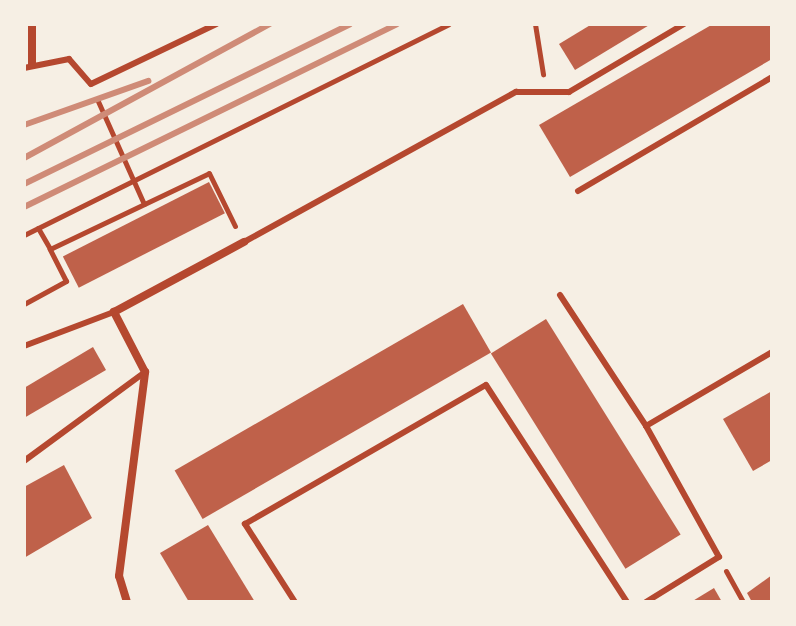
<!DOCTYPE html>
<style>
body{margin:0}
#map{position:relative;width:796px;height:626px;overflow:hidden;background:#f6efe4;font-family:Raleway,sans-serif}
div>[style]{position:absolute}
.building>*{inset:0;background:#bf614a;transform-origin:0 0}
.path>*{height:5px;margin:-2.5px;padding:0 2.5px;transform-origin:2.5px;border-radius:2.5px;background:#b5482f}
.service>*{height:6px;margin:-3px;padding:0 3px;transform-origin:3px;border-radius:3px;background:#b5482f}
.minor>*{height:8px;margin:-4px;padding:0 4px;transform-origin:4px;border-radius:4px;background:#b5482f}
.rail>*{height:6px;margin:-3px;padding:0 3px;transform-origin:3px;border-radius:3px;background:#cf8b77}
span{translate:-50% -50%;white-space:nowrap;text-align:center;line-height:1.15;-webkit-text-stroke:6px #f6efe4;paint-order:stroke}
.frame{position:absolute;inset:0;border:26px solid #f6efe4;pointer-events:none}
</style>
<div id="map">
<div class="building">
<i style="clip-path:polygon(592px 24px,651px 24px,575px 70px,559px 44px)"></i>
<i style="clip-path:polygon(713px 24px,772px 24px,772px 59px,570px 177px,539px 125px)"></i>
<i style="left:209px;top:182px;width:35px;height:164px;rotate:63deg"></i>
<i style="left:463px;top:304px;width:56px;height:333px;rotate:60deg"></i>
<i style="left:546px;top:319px;width:254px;height:65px;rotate:58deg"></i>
<i style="clip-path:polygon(93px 347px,106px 370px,24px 418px,24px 388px)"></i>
<i style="clip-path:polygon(772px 391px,772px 460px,753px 471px,723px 419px)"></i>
<i style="clip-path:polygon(64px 465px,92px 518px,24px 558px,24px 487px)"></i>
<i style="clip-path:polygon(208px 525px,255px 602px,189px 602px,160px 553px)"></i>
<i style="clip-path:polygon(772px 575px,772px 602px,752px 602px,747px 593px)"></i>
<i style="clip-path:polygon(714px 588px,722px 602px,691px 602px)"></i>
</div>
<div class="path">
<i style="left:535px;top:24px;width:51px;rotate:80.9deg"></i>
<i style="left:97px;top:99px;width:115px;rotate:65.9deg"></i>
<i style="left:38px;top:228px;width:24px;rotate:60deg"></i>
<i style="left:50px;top:249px;width:176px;rotate:-25.5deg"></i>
<i style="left:209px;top:173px;width:59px;rotate:63.9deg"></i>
<i style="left:24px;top:235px;width:474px;rotate:-26.4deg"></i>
<i style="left:24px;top:304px;width:48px;rotate:-28.7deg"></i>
<i style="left:66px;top:281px;width:36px;rotate:-117deg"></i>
<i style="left:726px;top:571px;width:35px;rotate:61deg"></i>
</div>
<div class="service">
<i style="left:24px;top:68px;width:46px;rotate:-11.3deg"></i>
<i style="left:69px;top:59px;width:33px;rotate:49deg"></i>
<i style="left:91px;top:84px;width:139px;rotate:-25.6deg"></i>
<i style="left:578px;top:191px;width:225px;rotate:-30.4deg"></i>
<i style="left:244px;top:242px;width:311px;rotate:-28.9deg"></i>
<i style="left:516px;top:92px;width:53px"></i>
<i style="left:569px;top:92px;width:134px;rotate:-30.6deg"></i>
<i style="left:560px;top:295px;width:157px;rotate:56.7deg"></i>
<i style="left:24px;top:346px;width:96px;rotate:-20.7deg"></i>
<i style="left:24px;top:461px;width:150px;rotate:-36.3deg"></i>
<i style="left:295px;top:602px;width:93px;rotate:-122.7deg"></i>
<i style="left:245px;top:524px;width:278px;rotate:-30deg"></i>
<i style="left:486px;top:385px;width:259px;rotate:57deg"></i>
<i style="left:646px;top:602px;width:86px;rotate:-31.7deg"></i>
<i style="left:719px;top:557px;width:150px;rotate:-119.1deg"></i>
<i style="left:646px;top:426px;width:146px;rotate:-30.4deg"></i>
</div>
<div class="minor">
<i style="left:32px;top:24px;width:41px;rotate:90deg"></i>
<i style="left:127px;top:602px;width:27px;rotate:-107deg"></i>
<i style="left:119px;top:576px;width:206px;rotate:-82.7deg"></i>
<i style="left:145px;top:372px;width:68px;rotate:-117.3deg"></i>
<i style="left:114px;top:312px;width:148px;rotate:-28.3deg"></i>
</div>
<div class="rail">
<i style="left:24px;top:125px;width:132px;rotate:-19.5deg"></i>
<i style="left:24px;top:158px;width:280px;rotate:-28.6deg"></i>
<i style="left:24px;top:184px;width:363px;rotate:-26.1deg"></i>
<i style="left:24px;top:207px;width:415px;rotate:-26.1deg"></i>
</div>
<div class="frame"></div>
</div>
